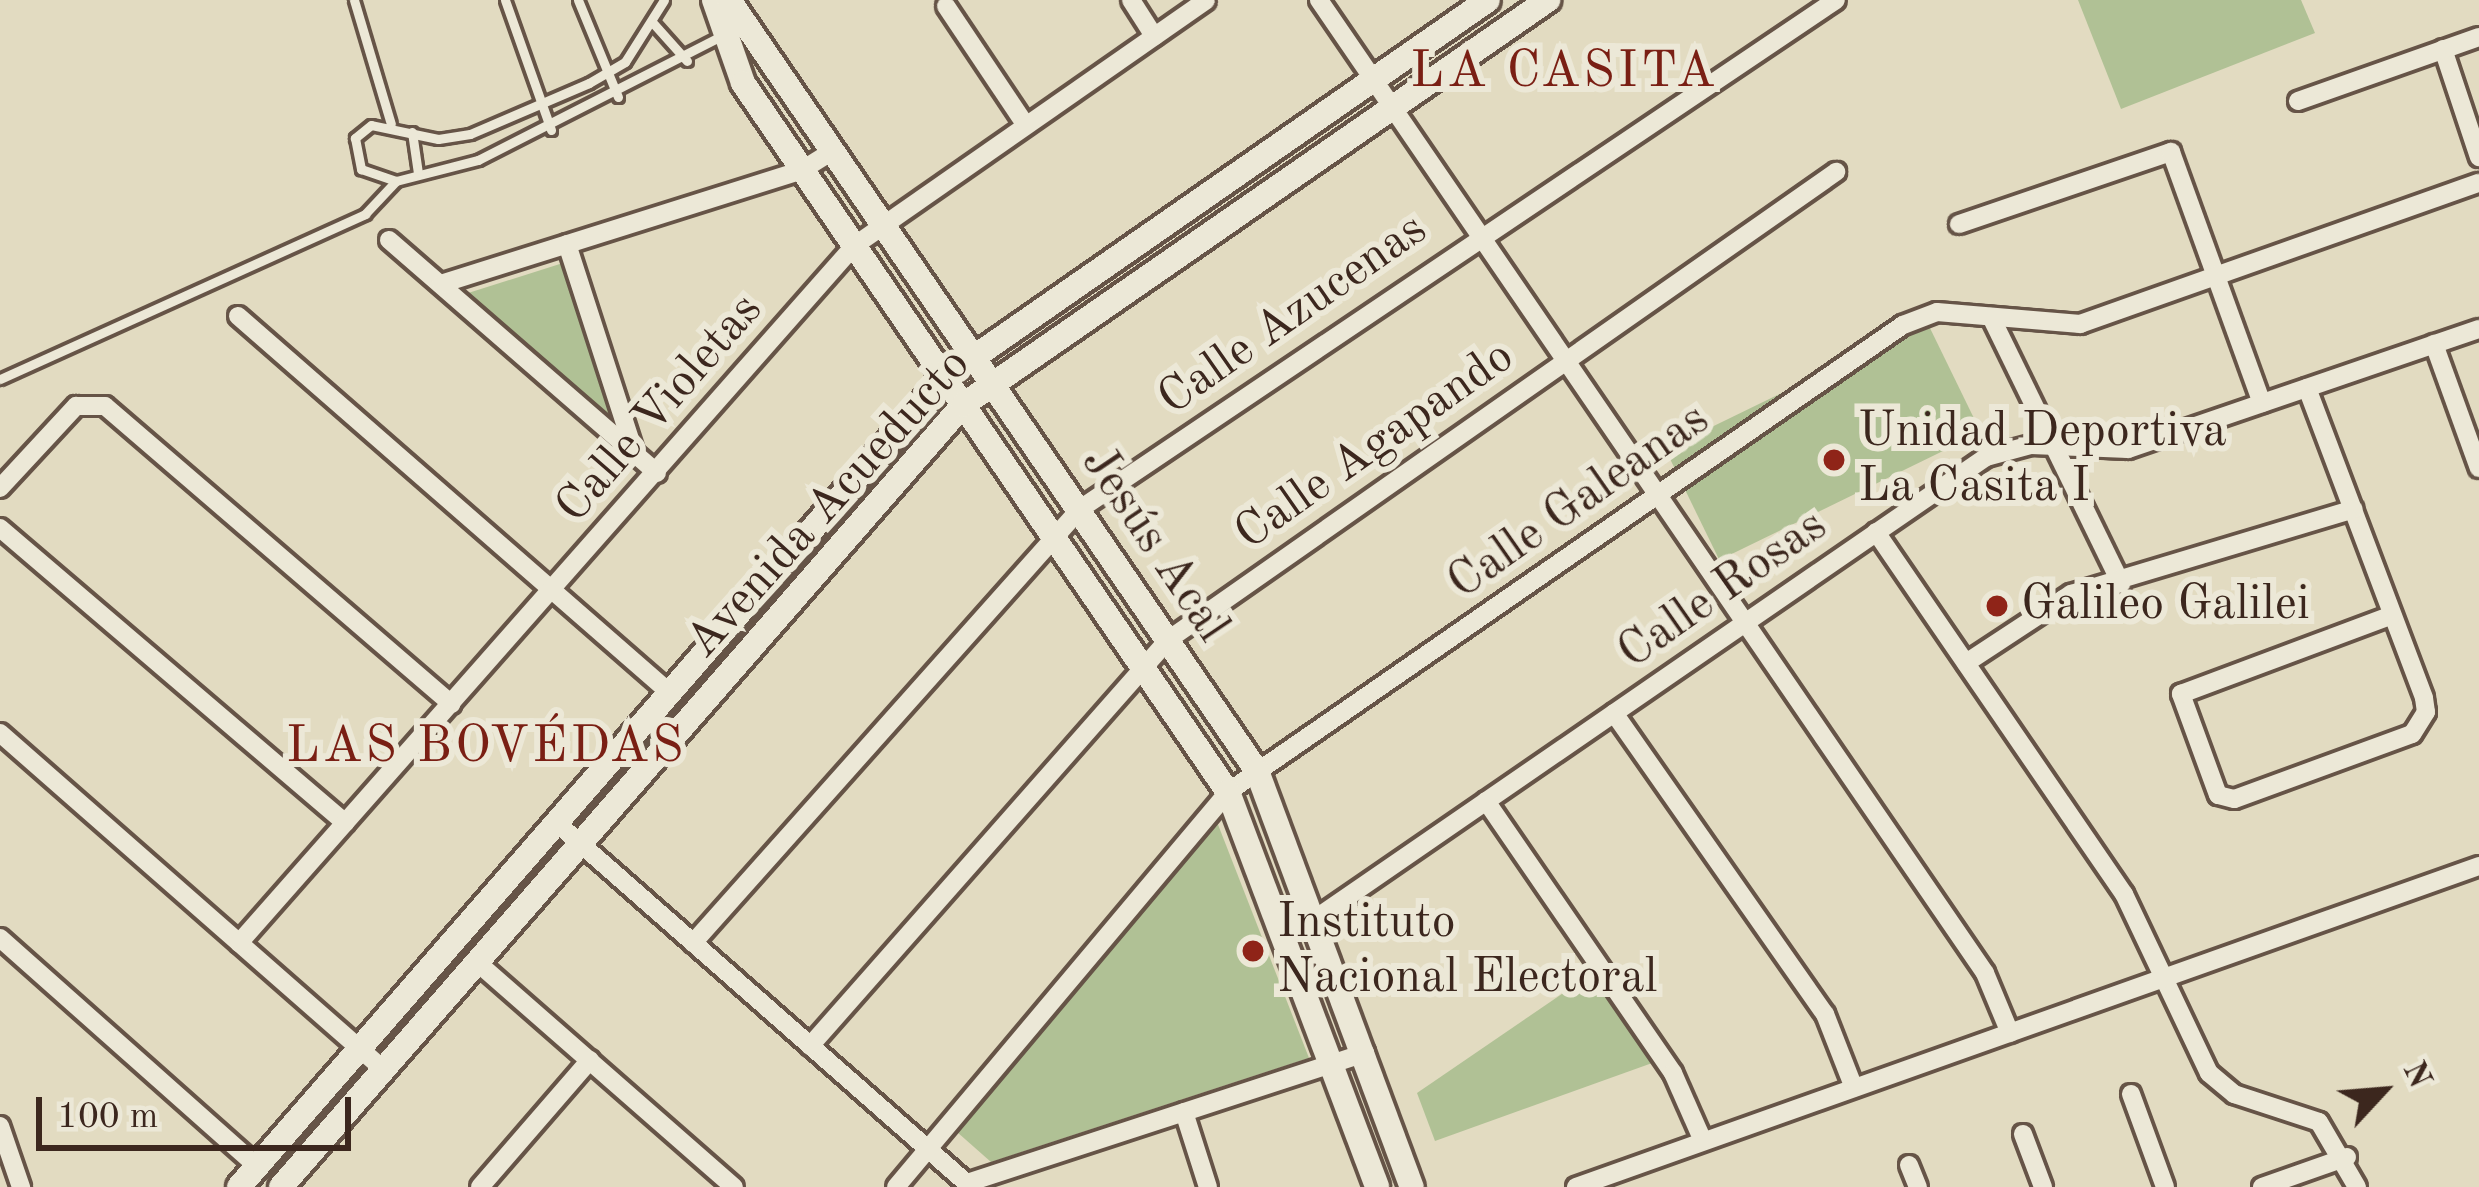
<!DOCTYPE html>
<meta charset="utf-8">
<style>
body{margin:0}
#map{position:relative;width:2479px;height:1187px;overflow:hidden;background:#e2dbc1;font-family:"Old Standard TT",serif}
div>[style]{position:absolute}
.green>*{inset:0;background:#b0c195;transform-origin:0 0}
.roads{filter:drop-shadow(3px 0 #665447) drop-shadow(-3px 0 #665447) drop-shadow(0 3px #665447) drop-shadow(0 -3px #665447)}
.service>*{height:9px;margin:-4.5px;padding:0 4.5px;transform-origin:4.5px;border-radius:4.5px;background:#ece8d7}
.minor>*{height:18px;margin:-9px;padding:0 9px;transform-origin:9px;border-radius:9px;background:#ece8d7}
.tertiary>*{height:24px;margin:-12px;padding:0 12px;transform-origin:12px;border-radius:12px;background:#ece8d7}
.dots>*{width:33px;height:33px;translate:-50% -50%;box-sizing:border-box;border:6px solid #ece8d7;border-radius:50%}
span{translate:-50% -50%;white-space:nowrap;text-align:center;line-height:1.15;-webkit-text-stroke:12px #ece8d7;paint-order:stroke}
.street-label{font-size:48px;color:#3c271e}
.poi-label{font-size:48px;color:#3c271e}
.left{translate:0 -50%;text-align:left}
.neighbourhood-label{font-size:51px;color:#7a1f14;letter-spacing:3px}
.north{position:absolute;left:2323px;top:1031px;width:120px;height:120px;-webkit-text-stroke:9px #ece8d7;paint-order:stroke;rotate:64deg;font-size:33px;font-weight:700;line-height:48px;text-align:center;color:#3c271e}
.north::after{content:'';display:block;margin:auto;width:42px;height:54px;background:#3c271e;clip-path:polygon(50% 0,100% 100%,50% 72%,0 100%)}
.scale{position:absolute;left:36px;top:1097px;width:315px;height:54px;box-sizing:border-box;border:6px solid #3c271e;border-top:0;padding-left:15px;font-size:36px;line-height:42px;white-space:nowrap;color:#3c271e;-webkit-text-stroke:9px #ece8d7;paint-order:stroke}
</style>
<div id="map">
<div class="green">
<i style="clip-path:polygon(2078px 0,2301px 0,2315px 33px,2121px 109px)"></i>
<i style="clip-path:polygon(563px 263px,615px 424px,465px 294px)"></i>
<i style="left:1927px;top:322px;width:123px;height:291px;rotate:64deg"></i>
<i style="clip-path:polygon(1217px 822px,1309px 1058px,991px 1162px,957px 1132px)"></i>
<i style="clip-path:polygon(1594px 972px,1655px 1062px,1435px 1141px,1417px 1093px)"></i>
</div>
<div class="roads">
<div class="service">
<i style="left:354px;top:0;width:129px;rotate:73.4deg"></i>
<i style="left:505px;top:0;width:138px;rotate:70.5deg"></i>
<i style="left:578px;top:0;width:105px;rotate:67.6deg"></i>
<i style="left:664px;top:0;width:73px;rotate:122.2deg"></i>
<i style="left:625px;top:62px;width:42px;rotate:149.7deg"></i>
<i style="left:589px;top:83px;width:129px;rotate:156.8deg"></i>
<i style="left:470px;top:134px;width:32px;rotate:171deg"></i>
<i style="left:438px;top:139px;width:68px;rotate:-168.2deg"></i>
<i style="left:371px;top:125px;width:21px;rotate:141deg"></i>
<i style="left:355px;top:138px;width:32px;rotate:79deg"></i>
<i style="left:361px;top:169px;width:37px;rotate:19deg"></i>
<i style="left:396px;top:181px;width:85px;rotate:-14.4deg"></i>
<i style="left:478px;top:160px;width:273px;rotate:-27deg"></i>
<i style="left:653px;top:23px;width:51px;rotate:48.2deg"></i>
<i style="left:412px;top:132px;width:41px;rotate:81.7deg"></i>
<i style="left:0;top:379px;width:401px;rotate:-24.3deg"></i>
<i style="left:365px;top:214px;width:45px;rotate:-46.8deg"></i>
</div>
<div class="minor">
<i style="left:1131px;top:0;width:43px;rotate:57.4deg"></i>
<i style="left:1319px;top:0;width:1179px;rotate:55.61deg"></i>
<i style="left:1985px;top:973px;width:65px;rotate:67.4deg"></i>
<i style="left:946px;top:6px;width:142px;rotate:56.2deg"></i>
<i style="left:2443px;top:49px;width:114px;rotate:71.6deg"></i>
<i style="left:2298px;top:101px;width:192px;rotate:-19.5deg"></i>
<i style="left:1959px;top:224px;width:224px;rotate:-18.8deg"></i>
<i style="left:2171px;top:152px;width:267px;rotate:70.1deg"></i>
<i style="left:389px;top:240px;width:355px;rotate:41deg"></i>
<i style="left:567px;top:244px;width:218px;rotate:72.1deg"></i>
<i style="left:441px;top:284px;width:379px;rotate:-17.5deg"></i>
<i style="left:802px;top:170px;width:38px;rotate:-32deg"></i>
<i style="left:238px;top:316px;width:573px;rotate:41.11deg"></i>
<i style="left:1991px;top:317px;width:297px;rotate:64deg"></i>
<i style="left:2434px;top:344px;width:132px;rotate:70.1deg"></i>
<i style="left:2307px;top:388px;width:331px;rotate:69.3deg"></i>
<i style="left:2424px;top:698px;width:14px;rotate:82deg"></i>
<i style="left:2426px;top:712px;width:26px;rotate:122deg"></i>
<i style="left:2412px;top:734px;width:189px;rotate:159.9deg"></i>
<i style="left:2234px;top:799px;width:16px;rotate:-166deg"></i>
<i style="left:2218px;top:795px;width:108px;rotate:-110.1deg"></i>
<i style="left:2181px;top:694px;width:225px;rotate:-20.5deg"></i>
<i style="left:0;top:488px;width:112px;rotate:-47.2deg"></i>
<i style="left:76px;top:406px;width:29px"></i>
<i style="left:105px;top:406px;width:457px;rotate:40.7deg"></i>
<i style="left:0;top:528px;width:454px;rotate:40.5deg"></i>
<i style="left:1876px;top:532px;width:439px;rotate:55.6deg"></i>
<i style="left:2124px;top:894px;width:198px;rotate:64.6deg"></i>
<i style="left:2209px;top:1073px;width:33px;rotate:40deg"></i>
<i style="left:2234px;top:1094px;width:89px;rotate:18.2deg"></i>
<i style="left:2319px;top:1122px;width:75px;rotate:59.7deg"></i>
<i style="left:1966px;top:663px;width:126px;rotate:-33.3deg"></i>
<i style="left:2071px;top:594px;width:295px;rotate:-16.7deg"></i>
<i style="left:1614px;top:713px;width:368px;rotate:55deg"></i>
<i style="left:1825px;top:1014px;width:79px;rotate:68.6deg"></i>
<i style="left:0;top:733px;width:511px;rotate:41.27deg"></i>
<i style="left:1486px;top:801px;width:330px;rotate:55.5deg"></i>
<i style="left:1673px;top:1073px;width:74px;rotate:66.2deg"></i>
<i style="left:557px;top:823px;width:551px;rotate:41.32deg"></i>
<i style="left:1318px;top:917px;width:811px;rotate:-34.55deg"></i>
<i style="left:1986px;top:457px;width:47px;rotate:-14.9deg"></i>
<i style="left:2031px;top:445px;width:97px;rotate:2.4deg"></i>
<i style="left:2128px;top:449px;width:371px;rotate:-18.9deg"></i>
<i style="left:0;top:938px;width:344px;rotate:41.6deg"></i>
<i style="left:239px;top:943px;width:930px;rotate:-48.58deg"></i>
<i style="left:854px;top:246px;width:429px;rotate:-34.9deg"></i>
<i style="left:693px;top:943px;width:581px;rotate:-48.28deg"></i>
<i style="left:1080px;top:509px;width:911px;rotate:-33.95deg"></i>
<i style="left:478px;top:963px;width:340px;rotate:41.2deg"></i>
<i style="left:810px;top:1046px;width:541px;rotate:-48.6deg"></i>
<i style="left:1168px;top:640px;width:816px;rotate:-35.02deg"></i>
<i style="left:2131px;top:1094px;width:99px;rotate:69.9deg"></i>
<i style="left:1184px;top:1112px;width:79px;rotate:72.3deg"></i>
<i style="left:0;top:1126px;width:65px;rotate:71deg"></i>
<i style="left:2023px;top:1134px;width:57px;rotate:69.3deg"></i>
<i style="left:1909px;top:1165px;width:24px;rotate:68deg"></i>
<i style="left:967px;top:1183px;width:419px;rotate:-18.1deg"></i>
<i style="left:480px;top:1187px;width:168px;rotate:-49.1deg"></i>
<i style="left:896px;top:1187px;width:516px;rotate:-49.95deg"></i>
<i style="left:1228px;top:792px;width:821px;rotate:-34.68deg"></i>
<i style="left:1903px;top:325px;width:36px;rotate:-21deg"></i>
<i style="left:1937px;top:312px;width:144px;rotate:4.8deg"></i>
<i style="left:2080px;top:324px;width:423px;rotate:-19.5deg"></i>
<i style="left:1576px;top:1187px;width:958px;rotate:-19.57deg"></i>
<i style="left:2262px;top:1187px;width:90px;rotate:-19.4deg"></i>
</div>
<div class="tertiary">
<i style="left:714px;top:0;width:88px;rotate:70.7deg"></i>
<i style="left:743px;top:83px;width:859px;rotate:55.63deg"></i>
<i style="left:1228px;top:792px;width:422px;rotate:69.3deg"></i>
<i style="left:729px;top:0;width:934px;rotate:55.6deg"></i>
<i style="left:1257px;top:771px;width:444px;rotate:69.6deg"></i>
<i style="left:239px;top:1187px;width:1073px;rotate:-48.93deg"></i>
<i style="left:944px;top:378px;width:662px;rotate:-34.79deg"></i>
<i style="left:281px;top:1187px;width:1038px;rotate:-48.91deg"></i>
<i style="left:963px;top:405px;width:712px;rotate:-34.7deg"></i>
</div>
</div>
<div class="dots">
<i style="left:1834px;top:460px;background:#8f2418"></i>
<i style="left:1997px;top:606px;background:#8f2418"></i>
<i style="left:1253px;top:951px;background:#8f2418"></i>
</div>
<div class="street-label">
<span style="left:1293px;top:315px;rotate:-35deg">Calle Azucenas</span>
<span style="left:660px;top:409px;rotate:-49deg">Calle Violetas</span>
<span style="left:1375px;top:446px;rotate:-35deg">Calle Agapando</span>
<span style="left:1579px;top:502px;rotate:-35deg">Calle Galeanas</span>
<span style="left:829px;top:504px;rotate:-48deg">Avenida Acueducto</span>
<span style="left:1154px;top:545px;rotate:56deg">Jesús Acal</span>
<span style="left:1723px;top:590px;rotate:-35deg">Calle Rosas</span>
</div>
<div class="poi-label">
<span class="left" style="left:1858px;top:460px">Unidad Deportiva<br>La Casita I</span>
<span class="left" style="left:2021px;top:606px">Galileo Galilei</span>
<span class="left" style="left:1277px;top:951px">Instituto<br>Nacional Electoral</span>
</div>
<div class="neighbourhood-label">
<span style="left:1564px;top:73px">LA CASITA</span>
<span style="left:486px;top:748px">LAS BOVÉDAS</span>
</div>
<div class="north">N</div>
<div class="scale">100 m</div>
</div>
